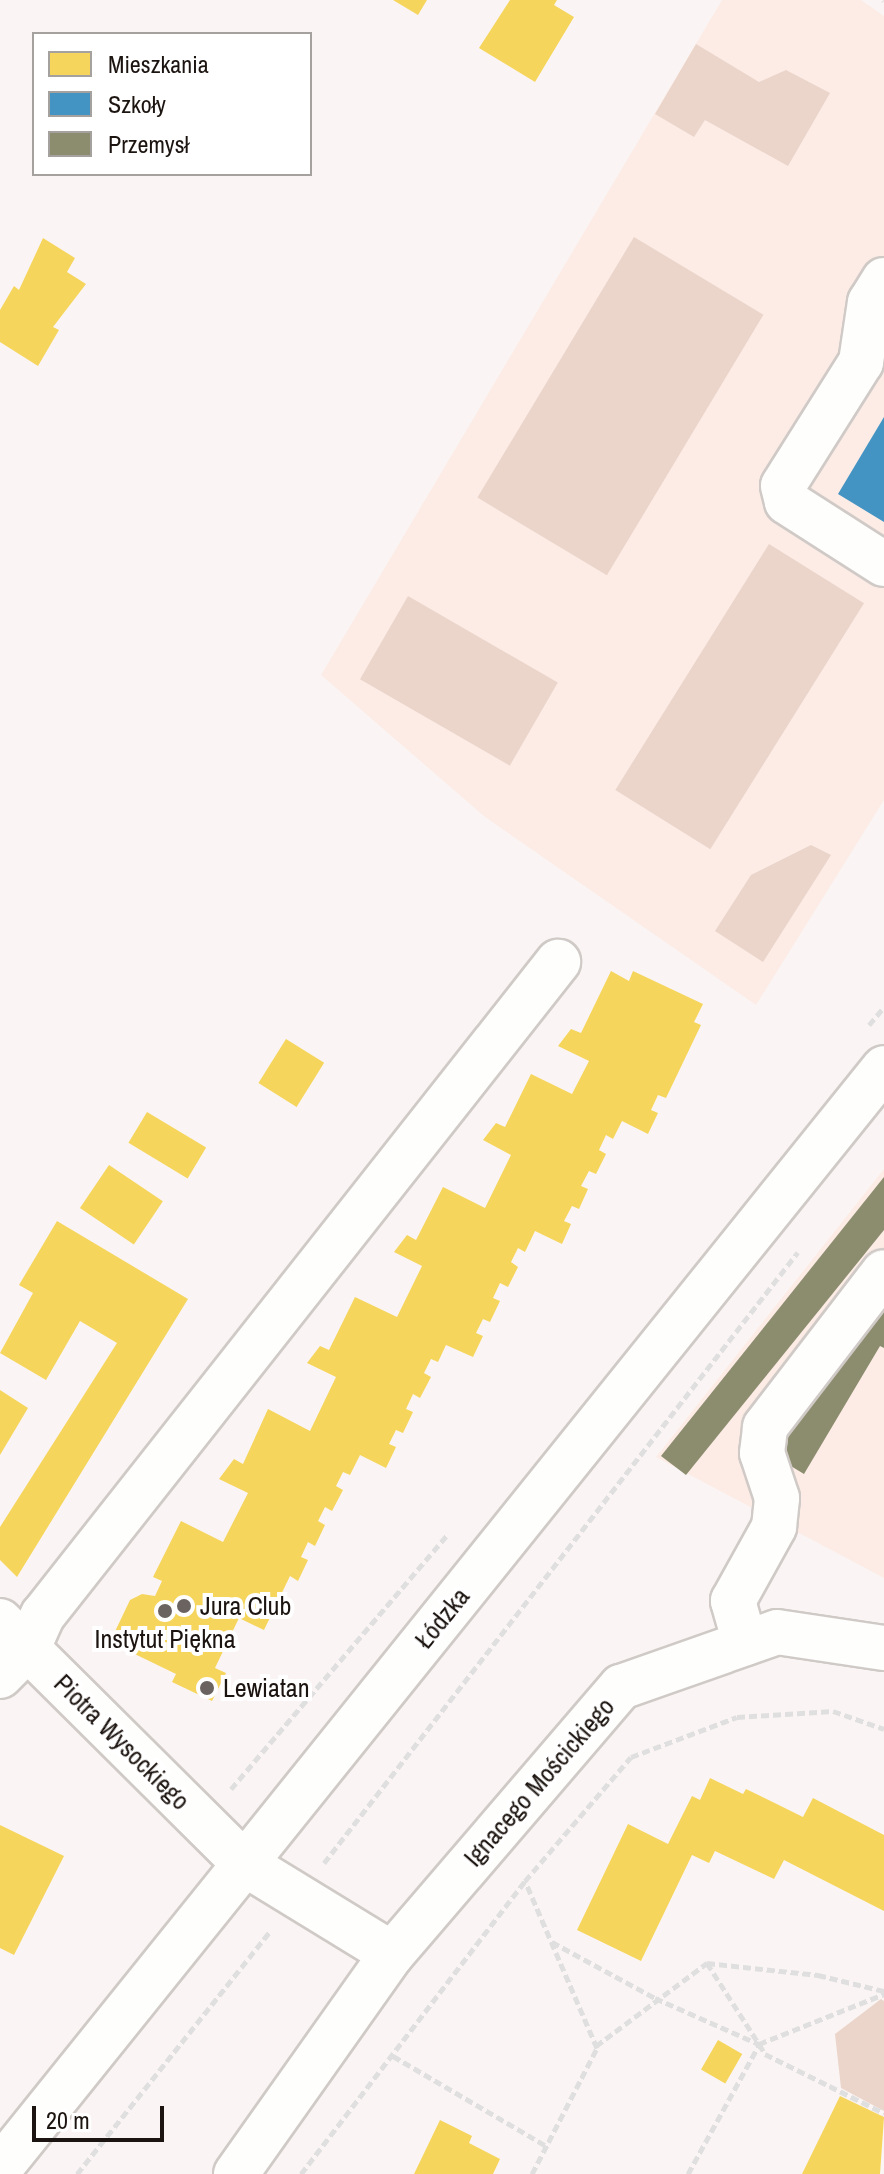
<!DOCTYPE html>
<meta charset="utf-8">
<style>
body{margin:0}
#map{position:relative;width:884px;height:2174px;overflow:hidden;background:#faf5f4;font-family:"Archivo Narrow",sans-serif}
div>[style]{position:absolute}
.built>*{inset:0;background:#fcece5}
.green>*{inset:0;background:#ebd5ca;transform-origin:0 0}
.homes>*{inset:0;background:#f6d55c;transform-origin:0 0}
.schools>*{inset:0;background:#4393c3}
.industry>*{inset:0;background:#8c8c6e}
.path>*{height:5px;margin-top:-2.5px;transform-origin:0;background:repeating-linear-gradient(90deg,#e0dfdf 0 8px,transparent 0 12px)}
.roads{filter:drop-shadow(2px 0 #d0cac7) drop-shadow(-2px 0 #d0cac7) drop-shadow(0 2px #d0cac7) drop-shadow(0 -2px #d0cac7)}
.minor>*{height:44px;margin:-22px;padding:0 22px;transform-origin:22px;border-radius:22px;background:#fefefd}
.dots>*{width:22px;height:22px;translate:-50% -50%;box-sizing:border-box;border:4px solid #fff;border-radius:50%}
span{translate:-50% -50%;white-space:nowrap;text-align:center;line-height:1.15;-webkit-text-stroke:8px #fff;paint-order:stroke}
.poi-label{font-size:26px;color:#1c1410}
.left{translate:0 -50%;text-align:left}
.street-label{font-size:26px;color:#1c1410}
.legend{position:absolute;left:32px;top:32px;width:280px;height:144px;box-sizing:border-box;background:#fff;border:2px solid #a4a19f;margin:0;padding:10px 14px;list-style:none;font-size:24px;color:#1c1410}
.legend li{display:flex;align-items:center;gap:16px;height:40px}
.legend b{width:40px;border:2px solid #a4a19f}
.scale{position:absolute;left:32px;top:2106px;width:132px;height:36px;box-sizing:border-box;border:4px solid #1c1410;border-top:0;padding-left:10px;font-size:24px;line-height:28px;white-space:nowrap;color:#1c1410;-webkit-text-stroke:6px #fff;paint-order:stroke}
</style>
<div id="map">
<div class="built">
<i style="clip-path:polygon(722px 0,861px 0,884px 16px,884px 800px,756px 1005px,485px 817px,321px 675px)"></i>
<i style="clip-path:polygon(884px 1169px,884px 1578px,656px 1457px)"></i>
</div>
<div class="green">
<i style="clip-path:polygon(696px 44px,759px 82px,786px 70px,830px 93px,788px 166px,705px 120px,694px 137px,655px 114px)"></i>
<i style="left:634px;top:237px;width:151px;height:304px;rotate:31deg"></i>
<i style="left:769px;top:544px;width:112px;height:290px;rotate:32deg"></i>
<i style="left:408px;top:596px;width:173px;height:96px;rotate:30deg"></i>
<i style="clip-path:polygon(811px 845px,831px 855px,763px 962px,715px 931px,751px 875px)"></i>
<i style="clip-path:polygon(881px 1999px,884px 2001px,884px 2111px,841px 2088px,835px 2034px)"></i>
</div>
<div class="homes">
<i style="clip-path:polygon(393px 0,427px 0,418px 15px)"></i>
<i style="clip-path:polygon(510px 0,557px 0,554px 5px,574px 17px,535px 82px,479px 48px)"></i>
<i style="clip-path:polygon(43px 238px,75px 258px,67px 272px,86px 284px,53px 327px,59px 330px,38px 366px,0 342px,0 310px,14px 286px,19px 290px)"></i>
<i style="clip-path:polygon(611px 971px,629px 981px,633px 971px,703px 1004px,694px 1022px,701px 1025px,666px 1098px,658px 1095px,651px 1110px,658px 1113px,648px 1134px,622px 1121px,613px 1139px,606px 1135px,599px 1150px,606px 1154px,596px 1174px,589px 1171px,581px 1186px,588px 1189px,579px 1209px,572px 1206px,564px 1221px,571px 1224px,562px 1244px,535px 1231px,525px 1252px,518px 1248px,511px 1262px,518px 1267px,508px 1287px,500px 1283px,493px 1298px,500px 1301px,490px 1322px,483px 1319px,476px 1333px,483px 1336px,473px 1357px,446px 1345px,438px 1362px,431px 1359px,424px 1373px,431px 1377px,420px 1398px,413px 1394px,406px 1409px,413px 1412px,403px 1433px,396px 1430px,389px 1444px,396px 1447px,386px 1468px,360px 1455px,350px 1475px,343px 1472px,336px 1486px,343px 1490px,332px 1511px,325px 1507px,318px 1521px,325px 1525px,315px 1546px,308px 1542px,301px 1557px,308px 1560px,298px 1581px,290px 1576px,264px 1630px,239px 1618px,215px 1668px,226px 1673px,212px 1701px,172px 1682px,176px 1674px,110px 1642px,130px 1600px,142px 1594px,155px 1596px,162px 1581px,153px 1577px,181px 1521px,223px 1542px,248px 1493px,219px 1479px,234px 1459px,243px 1464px,268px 1409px,310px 1431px,336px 1377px,307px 1363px,320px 1346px,329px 1350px,355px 1297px,397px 1317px,422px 1266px,394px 1252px,407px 1235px,416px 1240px,443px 1187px,485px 1208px,511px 1155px,483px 1140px,496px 1123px,505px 1127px,531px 1074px,572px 1094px,589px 1061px,558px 1046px,571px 1029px,581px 1033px)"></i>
<i style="left:286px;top:1039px;width:45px;height:52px;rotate:32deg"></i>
<i style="left:147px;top:1112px;width:69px;height:36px;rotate:31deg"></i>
<i style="left:109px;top:1165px;width:65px;height:52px;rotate:34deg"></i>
<i style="clip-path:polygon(57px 1221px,188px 1299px,17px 1577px,0 1560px,0 1527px,117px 1343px,80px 1321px,46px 1380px,0 1353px,33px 1293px,19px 1285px)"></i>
<i style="clip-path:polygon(0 1390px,28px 1408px,0 1455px)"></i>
<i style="clip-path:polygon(710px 1778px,743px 1794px,746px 1789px,803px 1817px,813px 1798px,884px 1835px,884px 1911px,784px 1860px,774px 1879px,715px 1851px,709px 1863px,692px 1855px,641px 1961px,577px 1930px,628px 1824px,668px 1844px,692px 1796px,700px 1800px)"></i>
<i style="clip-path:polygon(0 1825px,64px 1856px,14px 1955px,0 1948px)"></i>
<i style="left:718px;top:2040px;width:28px;height:34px;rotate:30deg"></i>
<i style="clip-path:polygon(840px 2096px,884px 2117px,880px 2174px,802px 2174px)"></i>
<i style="clip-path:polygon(440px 2120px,472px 2136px,469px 2143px,500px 2159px,493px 2174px,414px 2174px)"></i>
</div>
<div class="schools">
<i style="clip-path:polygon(884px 417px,884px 522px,838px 494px)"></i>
</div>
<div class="industry">
<i style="clip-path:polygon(884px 1177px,884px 1230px,686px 1475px,661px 1456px)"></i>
<i style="clip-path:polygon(884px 1302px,884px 1348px,880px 1346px,804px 1474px,776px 1457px,852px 1329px)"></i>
</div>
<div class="path">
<i style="left:883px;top:0;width:1px;rotate:45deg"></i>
<i style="left:869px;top:1025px;width:23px;rotate:-50deg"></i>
<i style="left:231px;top:1789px;width:333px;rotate:-49.6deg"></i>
<i style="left:324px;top:1863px;width:773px;rotate:-52.2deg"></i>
<i style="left:552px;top:1942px;width:117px;rotate:28.5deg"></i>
<i style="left:655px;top:1998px;width:114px;rotate:23.9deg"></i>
<i style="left:759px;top:2044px;width:12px;rotate:59deg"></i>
<i style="left:765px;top:2054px;width:133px;rotate:26.4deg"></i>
<i style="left:707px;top:1963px;width:96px;rotate:57.3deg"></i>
<i style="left:759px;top:2044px;width:135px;rotate:-21.8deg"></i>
<i style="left:596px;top:2046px;width:139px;rotate:-36.8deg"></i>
<i style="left:707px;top:1963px;width:112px;rotate:6.2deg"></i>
<i style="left:818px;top:1975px;width:68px;rotate:13.6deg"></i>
<i style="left:393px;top:2056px;width:176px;rotate:30.4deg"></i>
<i style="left:77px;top:2174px;width:310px;rotate:-51.5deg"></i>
<i style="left:301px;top:2174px;width:369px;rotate:-52.6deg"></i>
<i style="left:532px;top:2174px;width:142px;rotate:-62.7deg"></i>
<i style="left:597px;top:2048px;width:182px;rotate:-113.3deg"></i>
<i style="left:525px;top:1881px;width:163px;rotate:-49.5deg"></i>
<i style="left:631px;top:1757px;width:113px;rotate:-20.7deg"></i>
<i style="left:737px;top:1717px;width:96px;rotate:-3.6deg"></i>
<i style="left:833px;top:1711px;width:54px;rotate:19.4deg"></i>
<i style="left:688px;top:2174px;width:147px;rotate:-61.2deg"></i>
</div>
<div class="roads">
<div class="minor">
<i style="left:884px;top:280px;width:26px;rotate:122deg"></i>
<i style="left:870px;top:302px;width:61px;rotate:98.5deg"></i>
<i style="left:861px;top:362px;width:146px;rotate:122.2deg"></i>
<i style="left:783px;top:486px;width:16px;rotate:76deg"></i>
<i style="left:787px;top:502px;width:115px;rotate:32.6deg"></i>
<i style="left:0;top:1621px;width:345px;rotate:44.8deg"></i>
<i style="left:245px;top:1864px;width:172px;rotate:31.5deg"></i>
<i style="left:745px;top:1643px;width:44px;rotate:-105.9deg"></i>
<i style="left:733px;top:1601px;width:85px;rotate:-61deg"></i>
<i style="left:774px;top:1527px;width:29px;rotate:-84deg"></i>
<i style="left:777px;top:1498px;width:47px;rotate:-108.4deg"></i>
<i style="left:762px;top:1453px;width:26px;rotate:-83deg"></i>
<i style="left:765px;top:1427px;width:195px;rotate:-52.5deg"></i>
<i style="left:0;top:1676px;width:40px;rotate:-45deg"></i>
<i style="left:28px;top:1648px;width:36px;rotate:-66deg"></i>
<i style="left:43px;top:1615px;width:832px;rotate:-51.74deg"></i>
<i style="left:0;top:2168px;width:1411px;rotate:-51.21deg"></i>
<i style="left:236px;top:2174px;width:270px;rotate:-54.7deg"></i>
<i style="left:392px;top:1954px;width:352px;rotate:-49.4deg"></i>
<i style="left:621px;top:1687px;width:165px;rotate:-19.4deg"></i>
<i style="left:777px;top:1632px;width:108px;rotate:8.5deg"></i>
</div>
</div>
<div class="dots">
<i style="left:184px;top:1606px;background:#6a6360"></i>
<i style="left:165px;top:1611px;background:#6a6360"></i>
<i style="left:207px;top:1688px;background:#6a6360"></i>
</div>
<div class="poi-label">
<span class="left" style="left:200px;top:1606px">Jura Club</span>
<span style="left:165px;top:1639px">Instytut Piękna</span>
<span class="left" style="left:223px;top:1688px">Lewiatan</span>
</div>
<div class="street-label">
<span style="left:442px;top:1618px;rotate:-51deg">Łódzka</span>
<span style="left:122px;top:1742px;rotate:45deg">Piotra Wysockiego</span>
<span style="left:539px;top:1782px;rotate:-49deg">Ignacego Mościckiego</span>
</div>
<ul class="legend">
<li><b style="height:22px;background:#f6d55c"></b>Mieszkania</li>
<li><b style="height:22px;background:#4393c3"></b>Szkoły</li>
<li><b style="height:22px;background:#8c8c6e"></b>Przemysł</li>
</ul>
<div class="scale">20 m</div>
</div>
